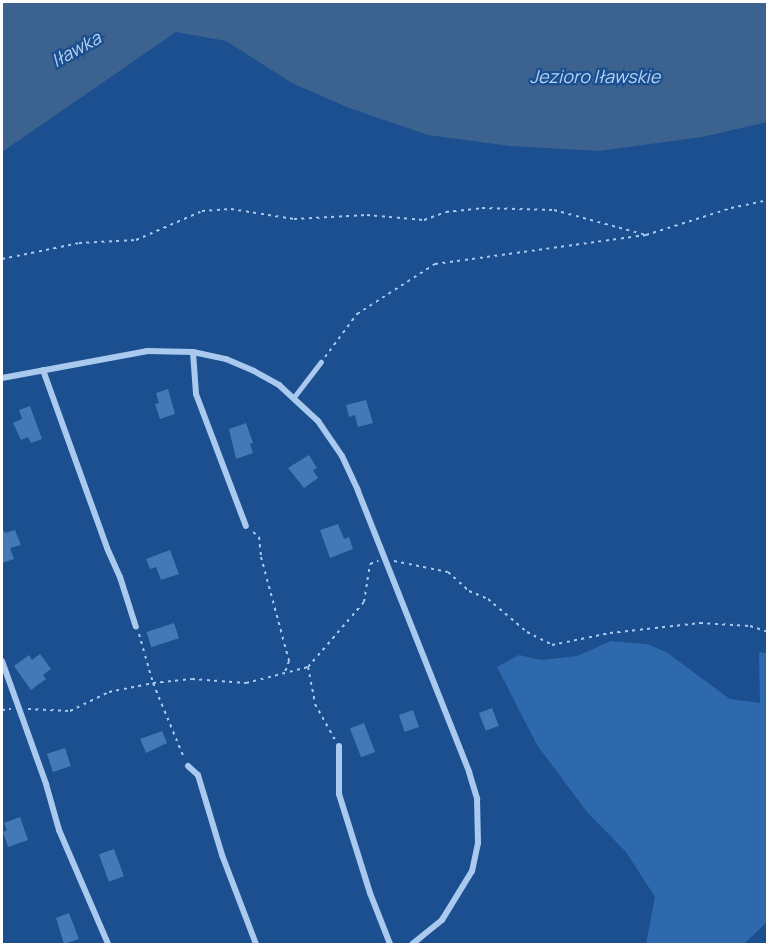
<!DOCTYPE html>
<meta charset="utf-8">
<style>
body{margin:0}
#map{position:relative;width:769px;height:946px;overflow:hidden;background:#1b4f8f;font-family:Manrope,sans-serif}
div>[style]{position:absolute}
.green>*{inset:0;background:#2e69ad}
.water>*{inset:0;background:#3c6290}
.building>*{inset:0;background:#4478b7;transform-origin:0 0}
.path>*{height:2px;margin-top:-1px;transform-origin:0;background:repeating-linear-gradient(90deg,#a9c9ee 0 3px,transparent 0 7.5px)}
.service>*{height:4.5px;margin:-2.25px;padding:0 2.25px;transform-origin:2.25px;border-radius:2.25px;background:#a9c9ee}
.minor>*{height:6px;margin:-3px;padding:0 3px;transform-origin:3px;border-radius:3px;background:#a9c9ee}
span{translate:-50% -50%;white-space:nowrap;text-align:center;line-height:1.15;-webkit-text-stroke:4.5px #1b4f8f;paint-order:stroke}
.water-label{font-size:18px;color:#b5d3f5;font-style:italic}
.frame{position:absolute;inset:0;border:3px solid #fff;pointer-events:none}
</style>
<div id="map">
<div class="green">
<i style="clip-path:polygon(611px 641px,647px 644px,666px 652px,730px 699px,760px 703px,759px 652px,767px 653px,767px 922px,744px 944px,646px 944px,655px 897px,626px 852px,587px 812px,537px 745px,497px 667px,519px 655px,541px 660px,577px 656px)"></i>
</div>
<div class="water">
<i style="clip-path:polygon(2px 2px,767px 2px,767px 122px,702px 137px,599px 151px,510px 146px,428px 135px,349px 108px,292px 83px,226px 41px,176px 32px,2px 152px)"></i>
</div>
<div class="building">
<i style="clip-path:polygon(168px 389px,175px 414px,160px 419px,155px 404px,159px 403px,156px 393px)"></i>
<i style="clip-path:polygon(366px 400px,373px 423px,358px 427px,355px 415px,349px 417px,346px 405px)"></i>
<i style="clip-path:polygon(30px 406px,42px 439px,31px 443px,28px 437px,21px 440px,13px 423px,22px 419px,19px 410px)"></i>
<i style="clip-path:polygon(246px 423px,253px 443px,250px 444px,253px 453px,236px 459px,229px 429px)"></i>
<i style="clip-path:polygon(309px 455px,317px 468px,313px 470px,318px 478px,304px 488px,288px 468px)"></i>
<i style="clip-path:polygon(338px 524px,344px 539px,349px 537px,353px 549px,330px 558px,320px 530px)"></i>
<i style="clip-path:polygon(2px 528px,5px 533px,15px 530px,21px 545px,10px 548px,14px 559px,2px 563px)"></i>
<i style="clip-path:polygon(170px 550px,179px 574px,161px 580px,156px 567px,150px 569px,146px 559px)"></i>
<i style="left:174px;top:623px;width:16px;height:29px;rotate:72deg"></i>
<i style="clip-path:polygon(40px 654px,51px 669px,43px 675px,46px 679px,31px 690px,14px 666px,29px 655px,32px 660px)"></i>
<i style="left:492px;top:708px;width:19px;height:14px;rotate:69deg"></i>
<i style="left:413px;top:710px;width:18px;height:15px;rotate:71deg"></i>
<i style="left:364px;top:723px;width:31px;height:15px;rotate:69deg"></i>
<i style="clip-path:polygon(162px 731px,167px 743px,146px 753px,140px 739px)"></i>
<i style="left:65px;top:748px;width:19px;height:19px;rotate:72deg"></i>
<i style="clip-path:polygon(20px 817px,28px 840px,8px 847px,3px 832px,7px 830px,4px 823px)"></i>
<i style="left:114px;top:849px;width:29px;height:16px;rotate:70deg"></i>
<i style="clip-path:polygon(69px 913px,79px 939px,64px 944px,56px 918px)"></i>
</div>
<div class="path">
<i style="left:2px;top:259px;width:79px;rotate:-11.7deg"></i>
<i style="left:79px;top:243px;width:57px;rotate:-3deg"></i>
<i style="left:136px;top:240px;width:72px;rotate:-23.7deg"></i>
<i style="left:202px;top:211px;width:29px;rotate:-4deg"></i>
<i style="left:231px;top:209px;width:64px;rotate:9deg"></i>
<i style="left:294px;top:219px;width:73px;rotate:-3.1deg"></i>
<i style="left:367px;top:215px;width:57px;rotate:5deg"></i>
<i style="left:424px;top:220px;width:23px;rotate:-20deg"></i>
<i style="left:446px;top:212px;width:36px;rotate:-6deg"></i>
<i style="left:482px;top:208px;width:72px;rotate:1.6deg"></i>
<i style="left:554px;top:210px;width:95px;rotate:15.2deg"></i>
<i style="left:325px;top:357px;width:54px;rotate:-53.3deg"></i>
<i style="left:357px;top:314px;width:93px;rotate:-32.7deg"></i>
<i style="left:435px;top:264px;width:213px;rotate:-7.8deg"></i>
<i style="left:646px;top:235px;width:89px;rotate:-17.6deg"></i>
<i style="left:731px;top:208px;width:38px;rotate:-12deg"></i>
<i style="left:253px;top:532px;width:8px;rotate:40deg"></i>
<i style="left:259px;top:537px;width:20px;rotate:84deg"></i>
<i style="left:261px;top:557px;width:108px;rotate:74.9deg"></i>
<i style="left:289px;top:661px;width:15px;rotate:110deg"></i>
<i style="left:394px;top:561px;width:55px;rotate:11.5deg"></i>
<i style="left:448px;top:572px;width:28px;rotate:42deg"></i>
<i style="left:469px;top:591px;width:21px;rotate:23deg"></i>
<i style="left:488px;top:599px;width:51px;rotate:40.2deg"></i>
<i style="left:527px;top:632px;width:28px;rotate:27deg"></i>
<i style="left:552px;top:645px;width:59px;rotate:-11.7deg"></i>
<i style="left:610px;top:633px;width:91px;rotate:-6.3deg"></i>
<i style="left:700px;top:623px;width:50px;rotate:3.4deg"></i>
<i style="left:750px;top:626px;width:19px;rotate:18deg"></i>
<i style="left:139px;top:634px;width:51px;rotate:74.1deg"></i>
<i style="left:153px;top:683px;width:81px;rotate:67.5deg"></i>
<i style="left:308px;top:667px;width:38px;rotate:79deg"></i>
<i style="left:315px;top:704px;width:41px;rotate:60.9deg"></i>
<i style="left:28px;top:709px;width:42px;rotate:2.7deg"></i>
<i style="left:70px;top:711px;width:43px;rotate:-26deg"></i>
<i style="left:109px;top:692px;width:45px;rotate:-11.6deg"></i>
<i style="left:153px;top:683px;width:39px;rotate:-6deg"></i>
<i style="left:192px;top:679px;width:54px;rotate:4.2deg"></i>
<i style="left:246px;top:683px;width:64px;rotate:-14.5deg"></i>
<i style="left:308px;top:667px;width:86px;rotate:-49.3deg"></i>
<i style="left:364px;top:602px;width:38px;rotate:-81deg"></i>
<i style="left:370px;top:564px;width:9px;rotate:-21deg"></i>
<i style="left:2px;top:710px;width:9px;rotate:-6deg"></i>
</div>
<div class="service">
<i style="left:294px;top:397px;width:44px;rotate:-52.4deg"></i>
</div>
<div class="minor">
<i style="left:193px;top:352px;width:42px;rotate:85.9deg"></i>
<i style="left:196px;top:394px;width:141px;rotate:69.3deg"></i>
<i style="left:43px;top:370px;width:189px;rotate:70.2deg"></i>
<i style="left:107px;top:548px;width:32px;rotate:66deg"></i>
<i style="left:120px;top:577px;width:52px;rotate:72.3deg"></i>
<i style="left:2px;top:378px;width:147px;rotate:-10.5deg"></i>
<i style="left:147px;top:351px;width:46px;rotate:1.2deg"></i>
<i style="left:193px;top:352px;width:34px;rotate:12deg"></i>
<i style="left:226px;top:359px;width:30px;rotate:23deg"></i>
<i style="left:254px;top:371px;width:29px;rotate:29deg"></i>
<i style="left:279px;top:385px;width:53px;rotate:42.7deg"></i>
<i style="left:318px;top:421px;width:42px;rotate:55.6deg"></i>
<i style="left:342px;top:456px;width:38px;rotate:65deg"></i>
<i style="left:358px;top:491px;width:302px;rotate:68.4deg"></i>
<i style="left:469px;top:772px;width:28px;rotate:73deg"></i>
<i style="left:477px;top:799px;width:44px;rotate:88.7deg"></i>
<i style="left:478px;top:843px;width:29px;rotate:102deg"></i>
<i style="left:472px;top:871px;width:57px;rotate:121.5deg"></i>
<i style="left:442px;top:920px;width:38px;rotate:141deg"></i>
<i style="left:2px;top:661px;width:131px;rotate:70.3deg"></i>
<i style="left:46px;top:784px;width:48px;rotate:74.2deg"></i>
<i style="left:59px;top:830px;width:124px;rotate:66.7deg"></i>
<i style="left:339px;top:746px;width:48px;rotate:90deg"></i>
<i style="left:339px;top:794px;width:104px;rotate:72.6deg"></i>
<i style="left:370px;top:893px;width:55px;rotate:68.6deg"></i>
<i style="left:188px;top:766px;width:13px;rotate:42deg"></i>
<i style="left:198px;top:775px;width:84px;rotate:73.3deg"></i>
<i style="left:222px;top:855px;width:95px;rotate:69.1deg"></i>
</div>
<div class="water-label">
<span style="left:76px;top:49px;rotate:-29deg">Iławka</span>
<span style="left:595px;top:76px">Jezioro Iławskie</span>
</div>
<div class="frame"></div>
</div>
